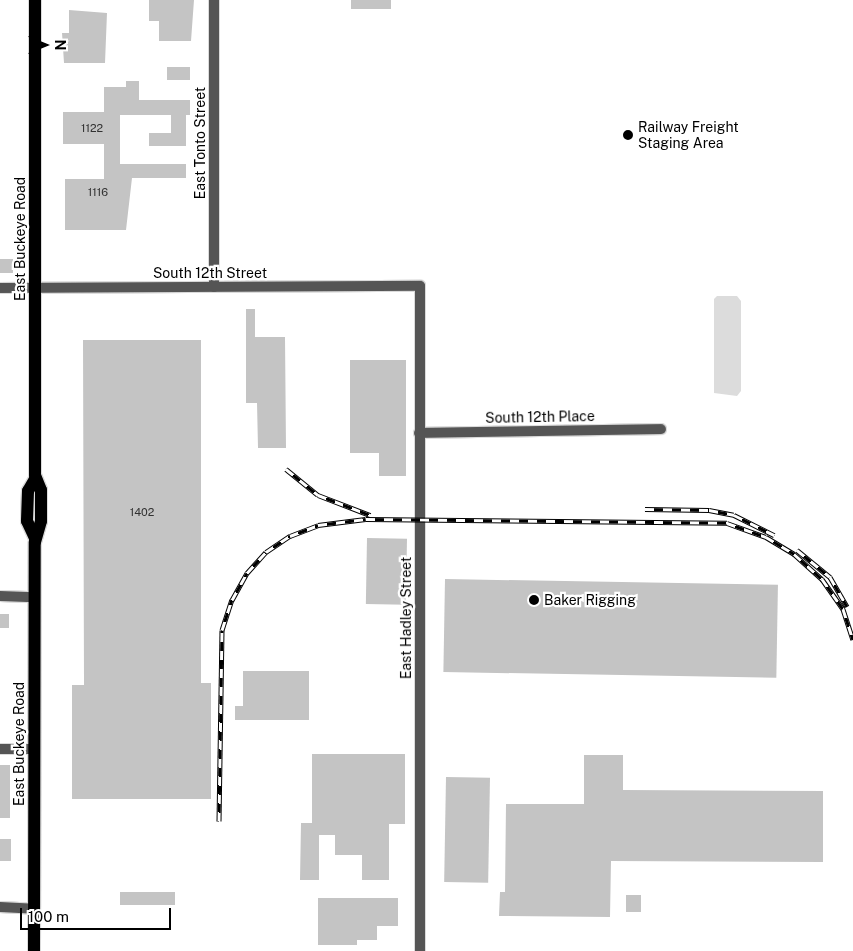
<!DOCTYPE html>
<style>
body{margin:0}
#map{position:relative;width:853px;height:951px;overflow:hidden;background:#fff;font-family:"Public Sans",sans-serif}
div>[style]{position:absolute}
.green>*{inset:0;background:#dcdcdc}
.building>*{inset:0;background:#c4c4c4;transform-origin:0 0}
.roads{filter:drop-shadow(1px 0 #dbdbdb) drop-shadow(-1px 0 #dbdbdb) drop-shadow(0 1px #dbdbdb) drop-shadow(0 -1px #dbdbdb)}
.minor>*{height:10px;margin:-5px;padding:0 5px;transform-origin:5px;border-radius:5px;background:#555}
.major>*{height:12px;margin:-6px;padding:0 6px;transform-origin:6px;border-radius:6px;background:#000}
.rail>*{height:5px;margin-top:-2.5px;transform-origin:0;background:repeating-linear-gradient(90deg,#fff 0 9px,#000 0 18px);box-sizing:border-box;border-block:1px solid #000}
.dots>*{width:14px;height:14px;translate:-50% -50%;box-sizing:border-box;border:2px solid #fff;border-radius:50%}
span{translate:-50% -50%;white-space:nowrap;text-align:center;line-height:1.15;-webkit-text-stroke:4.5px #fff;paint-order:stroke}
.number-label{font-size:11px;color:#313131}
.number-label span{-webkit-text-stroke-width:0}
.poi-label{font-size:14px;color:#000}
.left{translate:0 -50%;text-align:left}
.street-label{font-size:14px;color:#000}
.north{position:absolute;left:20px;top:20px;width:50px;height:50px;-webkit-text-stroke:4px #fff;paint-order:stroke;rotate:90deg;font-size:14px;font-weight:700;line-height:20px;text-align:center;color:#000}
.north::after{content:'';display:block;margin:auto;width:18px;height:22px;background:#000;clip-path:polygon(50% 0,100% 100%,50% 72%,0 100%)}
.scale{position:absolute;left:20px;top:908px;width:151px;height:22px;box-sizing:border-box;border:2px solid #000;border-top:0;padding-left:6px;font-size:15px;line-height:18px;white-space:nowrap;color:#000;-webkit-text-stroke:4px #fff;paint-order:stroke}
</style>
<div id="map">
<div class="green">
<i style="clip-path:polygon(717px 296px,737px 296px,741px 301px,741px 391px,737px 396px,714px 393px,714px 299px)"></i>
</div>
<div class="building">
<i style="clip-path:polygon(149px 0,194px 0,191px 41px,159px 41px,159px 21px,149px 21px)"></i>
<i style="left:351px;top:0;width:40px;height:9px"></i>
<i style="clip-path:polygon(69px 10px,107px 13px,105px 63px,64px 63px,62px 33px,69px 33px)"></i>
<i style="left:167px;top:67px;width:23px;height:13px"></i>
<i style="clip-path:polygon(126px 81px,139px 81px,139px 100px,190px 100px,190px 115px,186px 115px,186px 146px,149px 146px,149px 133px,171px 133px,171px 115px,120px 115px,120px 164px,186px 164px,186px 178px,132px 178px,126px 230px,65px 230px,65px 179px,104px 179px,104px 144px,63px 144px,63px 112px,104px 112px,104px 87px,126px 87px)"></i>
<i style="left:0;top:259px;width:13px;height:14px"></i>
<i style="clip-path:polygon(246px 309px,255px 309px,255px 337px,285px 337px,286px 448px,258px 448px,257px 403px,246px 403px)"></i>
<i style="clip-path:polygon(83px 340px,201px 340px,201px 683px,211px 683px,211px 799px,72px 799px,72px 685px,84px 685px)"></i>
<i style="clip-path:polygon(350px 360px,406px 360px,406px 476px,379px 476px,379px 453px,350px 453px)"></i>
<i style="left:367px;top:538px;width:40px;height:66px;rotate:1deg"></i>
<i style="left:445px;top:579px;width:333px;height:93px;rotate:1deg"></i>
<i style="left:0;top:614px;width:9px;height:14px"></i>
<i style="clip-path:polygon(243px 671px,309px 671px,309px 720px,235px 720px,235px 706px,243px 706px)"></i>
<i style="clip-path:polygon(312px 754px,405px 754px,405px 824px,389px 824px,389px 880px,362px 880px,362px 855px,335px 855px,335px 835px,319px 835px,319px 880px,300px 880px,301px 823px,312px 823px)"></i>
<i style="clip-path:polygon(584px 755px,623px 755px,623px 790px,823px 791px,823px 862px,611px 861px,610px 917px,499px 916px,500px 892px,505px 892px,506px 804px,584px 804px)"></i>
<i style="left:0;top:765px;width:10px;height:53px"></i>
<i style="left:446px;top:777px;width:44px;height:105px;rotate:1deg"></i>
<i style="left:0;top:839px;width:11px;height:22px"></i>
<i style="left:120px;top:892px;width:55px;height:13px"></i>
<i style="left:626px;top:895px;width:15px;height:17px"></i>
<i style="clip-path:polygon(318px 898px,398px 898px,398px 926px,377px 926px,377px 940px,357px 940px,357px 945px,318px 945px)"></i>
</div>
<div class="roads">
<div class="minor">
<i style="left:214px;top:287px;width:287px;rotate:-90deg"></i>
<i style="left:0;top:288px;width:420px;rotate:-0.3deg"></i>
<i style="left:420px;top:286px;width:665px;rotate:90deg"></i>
<i style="left:419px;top:433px;width:242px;rotate:-0.9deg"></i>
<i style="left:0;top:596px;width:34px;rotate:2deg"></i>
<i style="left:0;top:749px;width:34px"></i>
<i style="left:0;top:907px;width:34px;rotate:3deg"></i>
</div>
<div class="major">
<i style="left:35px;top:479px;width:14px;rotate:120deg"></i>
<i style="left:28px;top:491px;width:30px;rotate:92deg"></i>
<i style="left:27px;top:521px;width:19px;rotate:65deg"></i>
<i style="left:34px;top:951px;width:409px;rotate:-89.9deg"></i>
<i style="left:35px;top:542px;width:22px;rotate:-74deg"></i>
<i style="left:41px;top:521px;width:31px;rotate:-90deg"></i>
<i style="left:41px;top:490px;width:16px;rotate:-112deg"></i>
<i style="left:35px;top:475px;width:475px;rotate:-90deg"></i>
</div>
</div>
<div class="rail">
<i style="left:286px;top:469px;width:41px;rotate:39.1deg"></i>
<i style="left:318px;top:495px;width:56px;rotate:21deg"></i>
<i style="left:645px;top:509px;width:64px;rotate:0.9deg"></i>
<i style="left:709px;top:510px;width:25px;rotate:11deg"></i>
<i style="left:734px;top:515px;width:45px;rotate:26.6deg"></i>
<i style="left:797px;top:550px;width:43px;rotate:39.3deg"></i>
<i style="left:830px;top:577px;width:34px;rotate:60deg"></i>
<i style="left:219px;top:821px;width:191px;rotate:-89.1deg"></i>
<i style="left:222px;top:630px;width:32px;rotate:-72deg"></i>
<i style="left:232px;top:600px;width:31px;rotate:-61deg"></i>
<i style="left:247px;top:573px;width:28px;rotate:-48deg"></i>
<i style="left:266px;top:552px;width:29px;rotate:-34deg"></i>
<i style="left:290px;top:536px;width:30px;rotate:-21deg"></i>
<i style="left:318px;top:525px;width:48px;rotate:-7.1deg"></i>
<i style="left:366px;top:519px;width:361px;rotate:0.6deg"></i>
<i style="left:727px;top:523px;width:41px;rotate:19.7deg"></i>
<i style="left:766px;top:537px;width:33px;rotate:31deg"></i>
<i style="left:794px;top:554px;width:38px;rotate:42deg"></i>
<i style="left:822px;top:579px;width:37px;rotate:55deg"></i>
<i style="left:843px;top:609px;width:32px;rotate:72deg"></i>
</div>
<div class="dots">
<i style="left:628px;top:135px;background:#000"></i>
<i style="left:534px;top:600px;background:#000"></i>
</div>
<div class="number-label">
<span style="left:92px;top:128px">1122</span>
<span style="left:98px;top:192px">1116</span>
<span style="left:142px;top:512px">1402</span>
</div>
<div class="poi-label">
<span class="left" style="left:638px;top:135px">Railway Freight<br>Staging Area</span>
<span class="left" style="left:544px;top:600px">Baker Rigging</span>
</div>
<div class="street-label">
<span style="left:200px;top:143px;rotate:-90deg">East Tonto Street</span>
<span style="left:20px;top:239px;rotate:-90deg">East Buckeye Road</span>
<span style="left:210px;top:273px">South 12th Street</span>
<span style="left:540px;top:417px;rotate:-1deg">South 12th Place</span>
<span style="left:406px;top:618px;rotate:-90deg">East Hadley Street</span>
<span style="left:19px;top:744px;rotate:-90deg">East Buckeye Road</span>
</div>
<div class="north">N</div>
<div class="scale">100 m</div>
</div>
